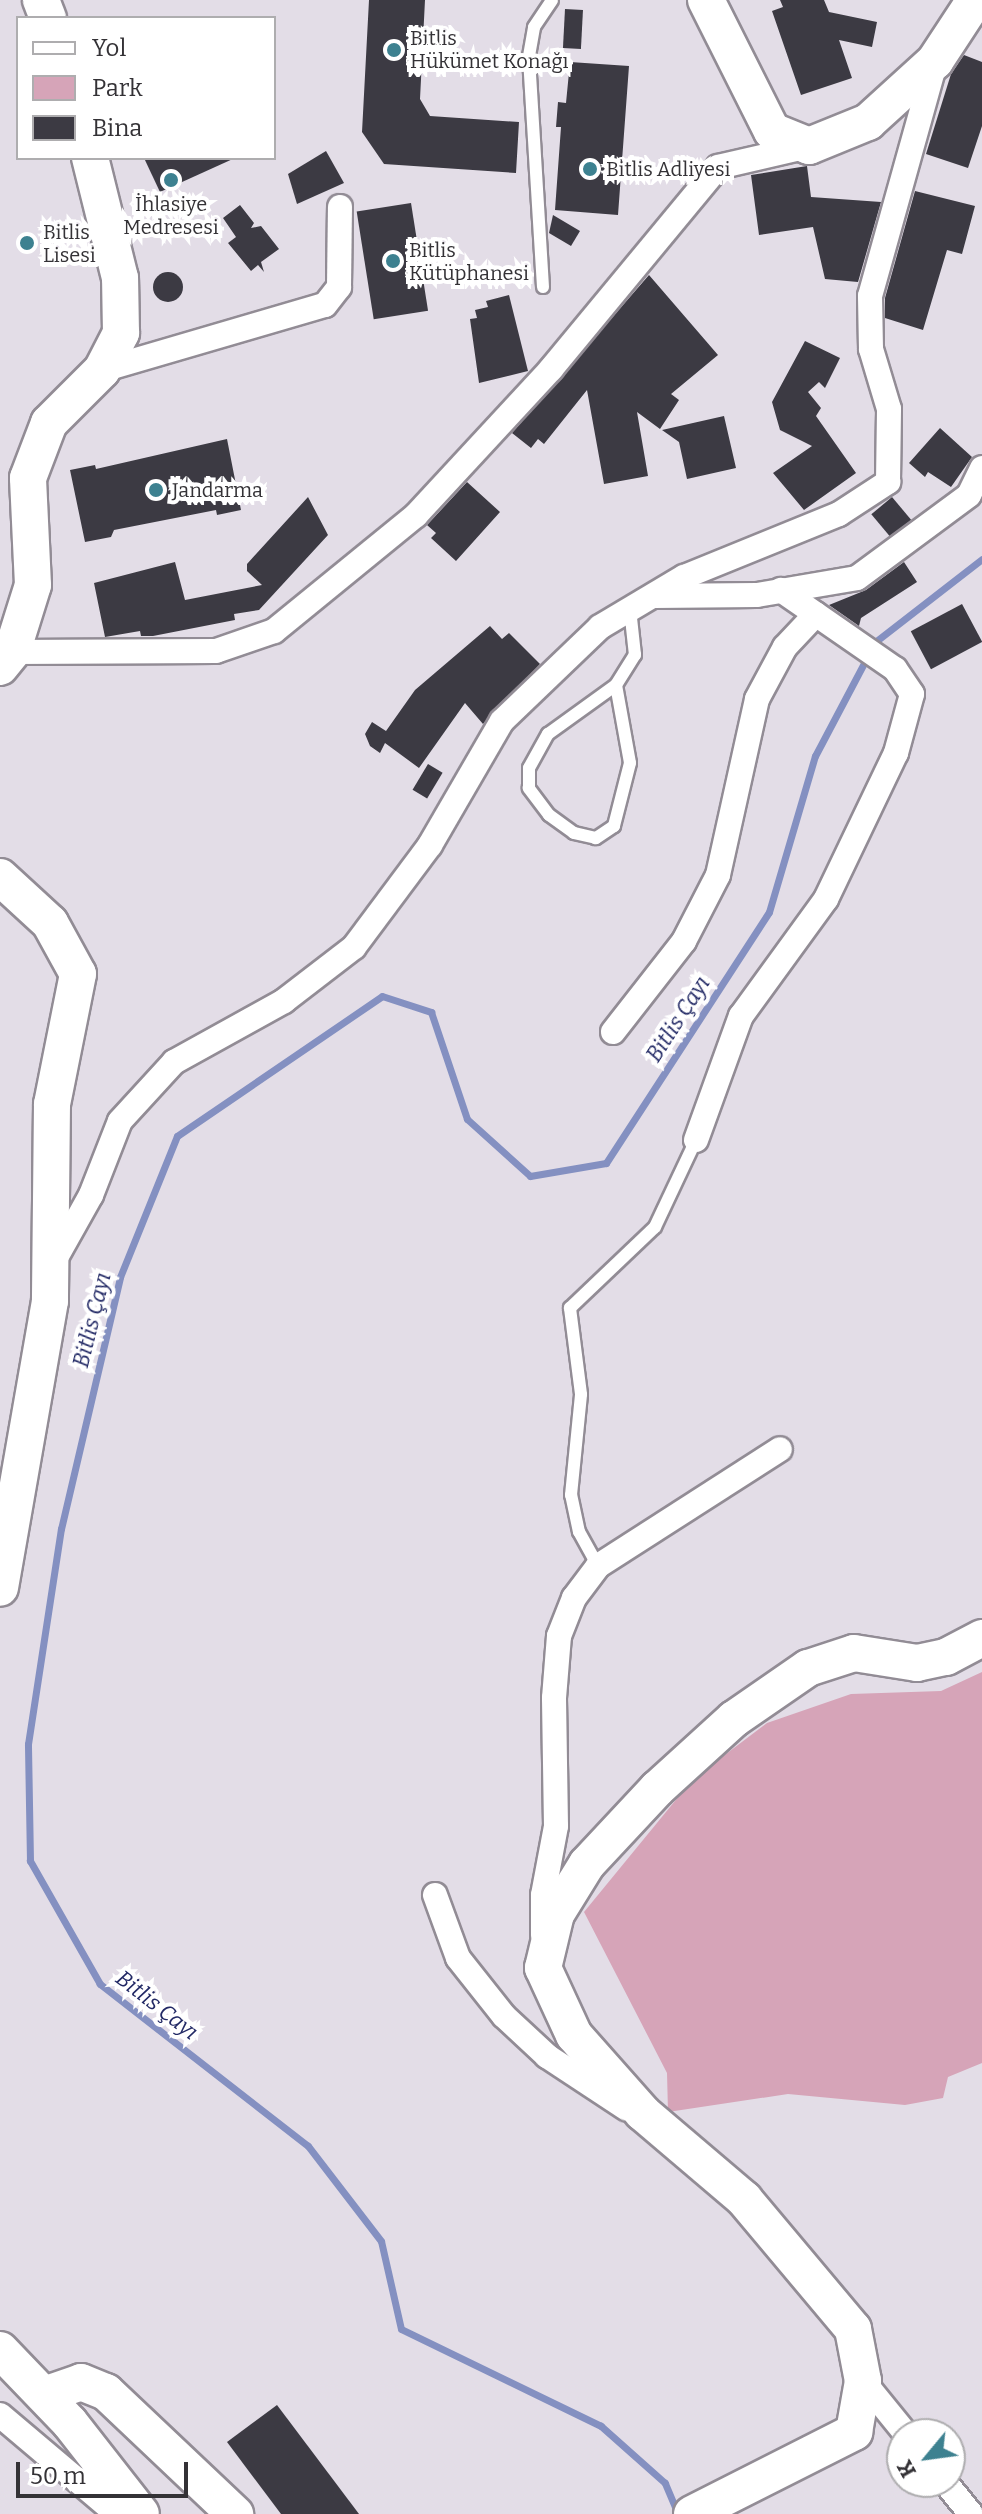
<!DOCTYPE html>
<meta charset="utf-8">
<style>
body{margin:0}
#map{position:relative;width:982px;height:2514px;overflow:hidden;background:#e3dde7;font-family:Bitter,serif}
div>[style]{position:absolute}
.green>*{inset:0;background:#d6a4b8}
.stream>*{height:7px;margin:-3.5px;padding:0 3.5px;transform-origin:3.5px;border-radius:3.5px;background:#8490c1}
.building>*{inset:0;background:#3c3a43;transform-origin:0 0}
.round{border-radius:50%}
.roads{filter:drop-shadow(2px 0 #928c95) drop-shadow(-2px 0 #928c95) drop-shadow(0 2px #928c95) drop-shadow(0 -2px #928c95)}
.lane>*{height:12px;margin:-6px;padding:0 6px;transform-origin:6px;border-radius:6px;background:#fff}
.street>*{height:24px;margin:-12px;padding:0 12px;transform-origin:12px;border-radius:12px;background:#fff}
.secondary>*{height:36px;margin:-18px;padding:0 18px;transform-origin:18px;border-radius:18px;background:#fff}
.dots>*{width:22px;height:22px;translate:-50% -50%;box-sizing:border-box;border:4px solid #fff;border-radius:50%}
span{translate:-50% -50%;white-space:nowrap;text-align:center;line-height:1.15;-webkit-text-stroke:8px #fff;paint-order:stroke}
.poi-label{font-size:20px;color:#343236}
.left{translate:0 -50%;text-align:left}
.water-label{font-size:22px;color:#222965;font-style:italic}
.legend{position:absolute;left:16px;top:16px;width:260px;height:144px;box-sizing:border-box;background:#fff;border:2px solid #aeadaf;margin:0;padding:10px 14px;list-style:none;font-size:24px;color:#343236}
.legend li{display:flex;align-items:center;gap:16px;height:40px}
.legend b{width:40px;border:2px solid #aeadaf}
.north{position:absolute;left:886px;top:2418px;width:80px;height:80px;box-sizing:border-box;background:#fff;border:2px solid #aeadaf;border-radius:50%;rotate:241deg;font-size:22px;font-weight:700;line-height:32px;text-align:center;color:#343236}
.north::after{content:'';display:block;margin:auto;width:28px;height:36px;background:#3d8190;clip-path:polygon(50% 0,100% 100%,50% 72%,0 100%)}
.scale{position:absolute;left:16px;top:2462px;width:172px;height:36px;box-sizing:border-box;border:4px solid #343236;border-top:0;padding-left:10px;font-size:24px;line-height:28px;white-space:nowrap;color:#343236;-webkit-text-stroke:6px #fff;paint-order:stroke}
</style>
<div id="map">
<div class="green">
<i style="clip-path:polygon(982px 1672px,982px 2063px,948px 2077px,943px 2098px,905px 2105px,788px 2094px,668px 2112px,667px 2073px,584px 1912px,693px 1779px,767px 1723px,851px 1694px,941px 1691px)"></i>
</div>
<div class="stream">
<i style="left:678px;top:2514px;width:34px;rotate:-113deg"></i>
<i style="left:665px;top:2483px;width:86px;rotate:-138.3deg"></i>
<i style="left:601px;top:2426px;width:222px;rotate:-154.1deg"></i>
<i style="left:401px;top:2329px;width:90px;rotate:-102.8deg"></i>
<i style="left:381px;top:2241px;width:120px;rotate:-127.5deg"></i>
<i style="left:308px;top:2146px;width:264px;rotate:-142.1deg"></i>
<i style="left:100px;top:1984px;width:142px;rotate:-119.6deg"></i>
<i style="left:30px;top:1861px;width:117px;rotate:-91deg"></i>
<i style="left:28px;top:1744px;width:218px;rotate:-81.3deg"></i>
<i style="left:61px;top:1529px;width:259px;rotate:-76.8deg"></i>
<i style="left:120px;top:1277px;width:152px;rotate:-68deg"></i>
<i style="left:177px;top:1136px;width:248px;rotate:-34.3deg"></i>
<i style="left:382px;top:996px;width:52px;rotate:18.1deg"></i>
<i style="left:431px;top:1012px;width:113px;rotate:71.4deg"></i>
<i style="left:467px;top:1119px;width:85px;rotate:42.1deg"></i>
<i style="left:530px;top:1176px;width:77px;rotate:-9.7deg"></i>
<i style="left:606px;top:1163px;width:299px;rotate:-57deg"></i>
<i style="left:769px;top:912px;width:163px;rotate:-73.6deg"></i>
<i style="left:815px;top:756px;width:129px;rotate:-62.2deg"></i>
<i style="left:875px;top:642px;width:135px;rotate:-37.8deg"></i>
</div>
<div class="building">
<i style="clip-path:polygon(369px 0,425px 0,420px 99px,430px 116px,519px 122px,516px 173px,384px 164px,362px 132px)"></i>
<i style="clip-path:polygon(780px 0,824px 0,829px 12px,877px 22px,872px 47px,839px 40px,852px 78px,801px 95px,772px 11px,783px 7px)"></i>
<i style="left:565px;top:9px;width:18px;height:39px;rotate:3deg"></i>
<i style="clip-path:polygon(964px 55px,982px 62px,982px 126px,968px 168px,926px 154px,951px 74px)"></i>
<i style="clip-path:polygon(570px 62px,629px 66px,618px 215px,555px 210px,561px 127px,556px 127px,558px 102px,566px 103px)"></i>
<i style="clip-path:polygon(326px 151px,344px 183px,297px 204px,288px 174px)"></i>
<i style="clip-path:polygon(144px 158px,235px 158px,160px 192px)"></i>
<i style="clip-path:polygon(807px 166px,811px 197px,881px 202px,858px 282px,825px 279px,813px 227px,759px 235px,751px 175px)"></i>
<i style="clip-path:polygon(915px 191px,975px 206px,962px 254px,947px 250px,923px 330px,885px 318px,885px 298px)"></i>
<i style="left:411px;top:203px;width:109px;height:55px;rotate:81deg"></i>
<i style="clip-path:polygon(240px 205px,254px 223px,251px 228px,261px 226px,279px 249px,261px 262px,264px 272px,258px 265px,251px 271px,228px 243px,236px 237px,223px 218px)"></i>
<i style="clip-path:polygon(553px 215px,580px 231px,571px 246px,549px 233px)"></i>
<i class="round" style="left:153px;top:272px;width:30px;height:30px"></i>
<i style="clip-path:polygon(649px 275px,718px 355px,671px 394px,679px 400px,660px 429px,637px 412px,648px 476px,604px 484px,587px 390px,544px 444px,538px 439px,531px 448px,512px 433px)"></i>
<i style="clip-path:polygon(509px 295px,528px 371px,479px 383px,470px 319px,477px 318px,475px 310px,488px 307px,486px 301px)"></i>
<i style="clip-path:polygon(805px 341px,840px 358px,825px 388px,819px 382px,808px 392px,821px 408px,816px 416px,856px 473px,804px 510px,773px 473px,812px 446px,780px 430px,772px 402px)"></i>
<i style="clip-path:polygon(724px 416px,736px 468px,687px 479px,679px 442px,662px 430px)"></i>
<i style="clip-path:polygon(940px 428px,972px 457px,951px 487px,928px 472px,925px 477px,909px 463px)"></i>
<i style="clip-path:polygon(227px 439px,241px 510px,217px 515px,216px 510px,114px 530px,111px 537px,85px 542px,70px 470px,95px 465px,96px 469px)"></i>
<i style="clip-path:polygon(467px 482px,500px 512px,456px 561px,431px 538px,436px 533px,427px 525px)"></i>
<i style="clip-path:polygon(308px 497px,328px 535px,259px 610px,234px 614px,235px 620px,153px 636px,141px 636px,140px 631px,105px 637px,94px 583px,175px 562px,185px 600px,262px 585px,247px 571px,247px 564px)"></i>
<i style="left:892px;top:497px;width:30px;height:27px;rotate:50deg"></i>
<i style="clip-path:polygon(904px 562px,917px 582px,861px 618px,859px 626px,829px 605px,866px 590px)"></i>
<i style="left:962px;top:604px;width:43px;height:58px;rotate:62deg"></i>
<i style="clip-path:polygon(490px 626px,502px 639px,509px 633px,540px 664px,483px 724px,465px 703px,419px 768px,385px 743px,380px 753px,370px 746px,365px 734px,372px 722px,386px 731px,415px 690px)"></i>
<i style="left:428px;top:764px;width:17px;height:30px;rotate:31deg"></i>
<i style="clip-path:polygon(277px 2405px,359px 2514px,281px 2514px,227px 2442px)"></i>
</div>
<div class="roads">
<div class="lane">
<i style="left:543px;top:287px;width:231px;rotate:-93.5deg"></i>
<i style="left:529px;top:56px;width:29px;rotate:-80deg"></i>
<i style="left:534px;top:27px;width:32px;rotate:-56deg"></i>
<i style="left:616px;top:685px;width:79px;rotate:79.8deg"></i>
<i style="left:630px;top:763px;width:65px;rotate:104.3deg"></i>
<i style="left:614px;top:826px;width:22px;rotate:146deg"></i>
<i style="left:596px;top:838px;width:23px;rotate:-167deg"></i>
<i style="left:574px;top:833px;width:31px;rotate:-144deg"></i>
<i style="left:549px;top:815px;width:34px;rotate:-127deg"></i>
<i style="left:529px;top:788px;width:20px;rotate:-90deg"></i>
<i style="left:529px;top:768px;width:39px;rotate:-61deg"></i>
<i style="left:548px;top:734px;width:84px;rotate:-35.8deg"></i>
<i style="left:616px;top:685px;width:36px;rotate:-58deg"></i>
<i style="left:635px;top:655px;width:46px;rotate:-96.2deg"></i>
<i style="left:598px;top:1566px;width:39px;rotate:-119deg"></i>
<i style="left:579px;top:1532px;width:38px;rotate:-102deg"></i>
<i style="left:571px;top:1495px;width:101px;rotate:-84.3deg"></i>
<i style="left:581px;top:1394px;width:87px;rotate:-97.3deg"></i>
<i style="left:570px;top:1308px;width:117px;rotate:-43.6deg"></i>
<i style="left:655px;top:1227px;width:96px;rotate:-64.8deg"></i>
</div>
<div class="street">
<i style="left:102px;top:370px;width:232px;rotate:-16.3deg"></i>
<i style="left:325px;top:305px;width:23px;rotate:-52deg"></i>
<i style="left:339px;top:287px;width:80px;rotate:-89.3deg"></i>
<i style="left:654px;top:596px;width:103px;rotate:-0.6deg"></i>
<i style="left:757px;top:595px;width:101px;rotate:-9.6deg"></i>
<i style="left:857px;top:578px;width:139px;rotate:-36.5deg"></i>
<i style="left:969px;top:495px;width:30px;rotate:-64deg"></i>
<i style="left:12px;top:652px;width:204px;rotate:-0.3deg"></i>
<i style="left:216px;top:651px;width:61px;rotate:-19deg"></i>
<i style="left:274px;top:631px;width:183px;rotate:-39.2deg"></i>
<i style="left:416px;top:515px;width:199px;rotate:-47.2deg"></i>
<i style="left:551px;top:369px;width:262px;rotate:-50.4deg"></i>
<i style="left:718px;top:167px;width:93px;rotate:-13deg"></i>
<i style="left:613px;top:1032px;width:115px;rotate:-52deg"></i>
<i style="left:684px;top:941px;width:74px;rotate:-62.7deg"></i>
<i style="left:718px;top:875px;width:180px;rotate:-77.5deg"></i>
<i style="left:757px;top:699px;width:59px;rotate:-61.7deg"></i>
<i style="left:785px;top:647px;width:45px;rotate:-46.8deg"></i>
<i style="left:696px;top:1140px;width:132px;rotate:-70.1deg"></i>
<i style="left:741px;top:1016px;width:145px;rotate:-54deg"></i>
<i style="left:826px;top:899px;width:162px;rotate:-64.4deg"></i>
<i style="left:896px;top:753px;width:61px;rotate:-74.8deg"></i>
<i style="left:912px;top:694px;width:30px;rotate:-124deg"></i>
<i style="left:895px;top:669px;width:139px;rotate:-145.3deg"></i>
<i style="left:53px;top:1263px;width:78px;rotate:-60.8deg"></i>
<i style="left:91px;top:1195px;width:79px;rotate:-68.6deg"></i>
<i style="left:120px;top:1121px;width:80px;rotate:-47.5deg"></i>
<i style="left:174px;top:1062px;width:126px;rotate:-29deg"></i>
<i style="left:284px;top:1001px;width:88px;rotate:-37.6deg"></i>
<i style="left:354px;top:947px;width:127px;rotate:-53.3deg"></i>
<i style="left:430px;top:845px;width:143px;rotate:-59.9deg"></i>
<i style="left:502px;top:721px;width:136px;rotate:-43.8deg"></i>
<i style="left:600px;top:627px;width:98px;rotate:-30.8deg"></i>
<i style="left:684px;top:577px;width:167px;rotate:-22.1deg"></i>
<i style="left:839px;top:514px;width:59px;rotate:-33.1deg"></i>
<i style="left:888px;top:482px;width:73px;rotate:-89.2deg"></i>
<i style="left:889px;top:409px;width:63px;rotate:-106.7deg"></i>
<i style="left:871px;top:349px;width:53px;rotate:-91.1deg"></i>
<i style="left:870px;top:296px;width:242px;rotate:-74.4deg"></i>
<i style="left:435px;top:1895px;width:67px;rotate:69.9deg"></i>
<i style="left:458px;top:1958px;width:74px;rotate:51.6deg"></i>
<i style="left:504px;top:2016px;width:59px;rotate:42.9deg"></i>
<i style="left:547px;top:2056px;width:95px;rotate:33.4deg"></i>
<i style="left:543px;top:1935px;width:40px;rotate:-90deg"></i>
<i style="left:543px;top:1895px;width:70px;rotate:-79.3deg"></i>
<i style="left:556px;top:1826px;width:128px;rotate:-90.9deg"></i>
<i style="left:554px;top:1698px;width:62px;rotate:-85.4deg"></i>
<i style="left:559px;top:1636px;width:41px;rotate:-68.5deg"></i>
<i style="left:574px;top:1598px;width:40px;rotate:-53deg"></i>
<i style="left:598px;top:1566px;width:216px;rotate:-32.7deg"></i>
<i style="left:863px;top:2381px;width:68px;rotate:50.9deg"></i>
<i style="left:0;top:2415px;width:153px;rotate:40.2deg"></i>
<i style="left:945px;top:2482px;width:41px;rotate:50.9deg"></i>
</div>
<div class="secondary">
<i style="left:41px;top:0;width:19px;rotate:69deg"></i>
<i style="left:706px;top:0;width:147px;rotate:63.3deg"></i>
<i style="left:772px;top:131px;width:40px;rotate:22deg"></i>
<i style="left:809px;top:146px;width:64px;rotate:-22.1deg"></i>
<i style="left:868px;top:122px;width:91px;rotate:-42.3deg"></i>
<i style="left:935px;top:61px;width:73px;rotate:-56.7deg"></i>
<i style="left:0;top:667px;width:19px;rotate:-51deg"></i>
<i style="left:12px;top:652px;width:70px;rotate:-72.6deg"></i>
<i style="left:33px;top:585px;width:107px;rotate:-92.7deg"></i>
<i style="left:28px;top:478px;width:59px;rotate:-69.1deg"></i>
<i style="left:49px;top:423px;width:75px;rotate:-45deg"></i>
<i style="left:102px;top:370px;width:42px;rotate:-62.8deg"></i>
<i style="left:121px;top:333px;width:55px;rotate:-91deg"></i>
<i style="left:120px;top:278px;width:124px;rotate:-104deg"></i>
<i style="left:0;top:877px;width:68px;rotate:42.6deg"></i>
<i style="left:50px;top:923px;width:58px;rotate:61.2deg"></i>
<i style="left:78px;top:974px;width:133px;rotate:101.3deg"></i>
<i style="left:52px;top:1104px;width:197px;rotate:90.6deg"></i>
<i style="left:50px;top:1301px;width:291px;rotate:99.9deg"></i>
<i style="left:0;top:2350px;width:101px;rotate:46.2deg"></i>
<i style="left:70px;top:2423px;width:115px;rotate:52deg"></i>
<i style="left:44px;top:2395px;width:39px;rotate:-19deg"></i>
<i style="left:81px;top:2382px;width:27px;rotate:22deg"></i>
<i style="left:106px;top:2392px;width:178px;rotate:43.4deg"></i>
<i style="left:692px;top:2514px;width:182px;rotate:-26.8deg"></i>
<i style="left:854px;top:2432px;width:52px;rotate:-80deg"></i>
<i style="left:863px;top:2381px;width:53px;rotate:-100.9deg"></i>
<i style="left:853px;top:2329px;width:170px;rotate:-130deg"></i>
<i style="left:744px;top:2199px;width:133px;rotate:-139.6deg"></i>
<i style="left:643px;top:2113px;width:104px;rotate:-131.5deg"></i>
<i style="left:574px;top:2035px;width:74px;rotate:-114.8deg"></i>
<i style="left:543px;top:1968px;width:56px;rotate:-76.5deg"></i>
<i style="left:556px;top:1914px;width:59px;rotate:-58.2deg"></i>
<i style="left:587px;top:1864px;width:103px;rotate:-47deg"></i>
<i style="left:657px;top:1789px;width:104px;rotate:-42.3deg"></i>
<i style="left:734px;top:1719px;width:90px;rotate:-34.6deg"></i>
<i style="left:808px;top:1668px;width:48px;rotate:-18.1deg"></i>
<i style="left:854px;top:1653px;width:64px;rotate:9deg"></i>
<i style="left:917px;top:1663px;width:30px;rotate:-12deg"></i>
<i style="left:946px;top:1657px;width:41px;rotate:-27.8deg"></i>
</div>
</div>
<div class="dots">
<i style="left:394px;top:50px;background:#3d8190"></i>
<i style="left:590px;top:169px;background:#3d8190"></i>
<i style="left:171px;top:180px;background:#3d8190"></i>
<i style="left:27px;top:243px;background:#3d8190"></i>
<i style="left:393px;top:261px;background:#3d8190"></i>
<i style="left:156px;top:490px;background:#3d8190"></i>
</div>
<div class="poi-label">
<span class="left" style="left:410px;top:50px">Bitlis<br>Hükümet Konağı</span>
<span class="left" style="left:606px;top:169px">Bitlis Adliyesi</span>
<span style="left:171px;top:216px">İhlasiye<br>Medresesi</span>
<span class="left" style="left:43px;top:244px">Bitlis<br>Lisesi</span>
<span class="left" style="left:409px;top:262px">Bitlis<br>Kütüphanesi</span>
<span class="left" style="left:172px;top:490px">Jandarma</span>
</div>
<div class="water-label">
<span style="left:678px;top:1019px;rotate:-57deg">Bitlis Çayı</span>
<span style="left:92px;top:1320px;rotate:-76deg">Bitlis Çayı</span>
<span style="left:157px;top:2005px;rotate:38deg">Bitlis Çayı</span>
</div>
<ul class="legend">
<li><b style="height:10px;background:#fff"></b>Yol</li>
<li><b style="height:22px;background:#d6a4b8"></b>Park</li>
<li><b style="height:22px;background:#3c3a43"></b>Bina</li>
</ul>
<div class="north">K</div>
<div class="scale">50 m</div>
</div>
